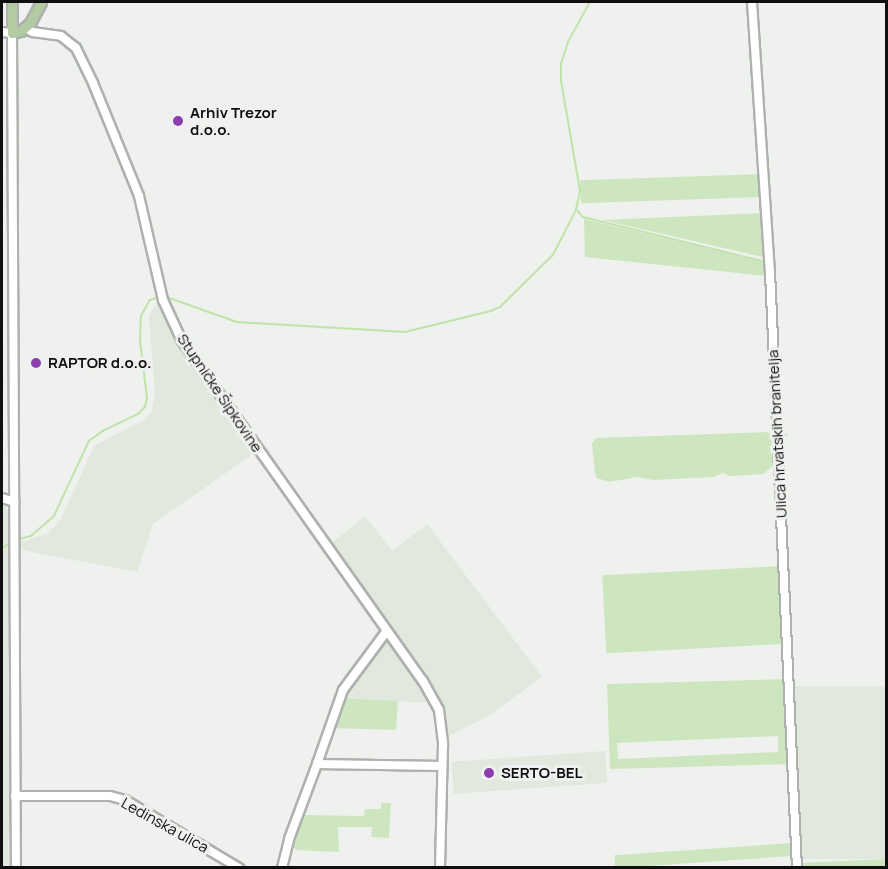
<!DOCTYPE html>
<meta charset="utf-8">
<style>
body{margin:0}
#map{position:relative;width:888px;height:869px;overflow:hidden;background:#eef1ed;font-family:Manrope,sans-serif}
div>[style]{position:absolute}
.built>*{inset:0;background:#e1e8dd;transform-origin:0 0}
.green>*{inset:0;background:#cee6c0;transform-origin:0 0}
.stream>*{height:1.5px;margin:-0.75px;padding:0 0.75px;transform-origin:0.75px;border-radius:0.75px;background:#bfe3a9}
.roads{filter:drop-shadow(2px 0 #aeb1ad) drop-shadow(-2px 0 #aeb1ad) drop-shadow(0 2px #aeb1ad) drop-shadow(0 -2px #aeb1ad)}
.minor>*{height:8px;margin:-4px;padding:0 4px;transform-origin:4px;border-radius:4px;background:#fff}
.major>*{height:9px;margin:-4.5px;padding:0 4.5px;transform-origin:4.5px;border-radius:4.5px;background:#b2cba3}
.dots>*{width:16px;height:16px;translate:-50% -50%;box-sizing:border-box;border:3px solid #eef1ed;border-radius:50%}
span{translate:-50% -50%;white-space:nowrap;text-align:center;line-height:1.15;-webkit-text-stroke:6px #eef1ed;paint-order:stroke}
.poi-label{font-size:15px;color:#0e0f0e;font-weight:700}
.left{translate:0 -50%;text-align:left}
.street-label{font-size:15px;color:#0e0f0e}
.frame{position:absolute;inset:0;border:3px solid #0e0f0e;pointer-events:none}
</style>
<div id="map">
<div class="built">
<i style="clip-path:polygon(155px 306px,162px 306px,174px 336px,254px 453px,153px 524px,137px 572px,22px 550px,22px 542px,48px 533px,61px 519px,94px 446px,144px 420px,151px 413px,155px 393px,149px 316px)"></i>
<i style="clip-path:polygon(2px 502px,10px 513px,11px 817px,8px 843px,10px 868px,2px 867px)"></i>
<i style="clip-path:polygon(365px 516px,392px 551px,427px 524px,542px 677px,487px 717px,446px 737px,446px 716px,431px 689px,329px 545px)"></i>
<i style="clip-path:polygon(383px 641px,390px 642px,433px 703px,343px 698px,350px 684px)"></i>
<i style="left:886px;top:686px;width:173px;height:91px;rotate:90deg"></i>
<i style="left:605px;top:751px;width:32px;height:154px;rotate:86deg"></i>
</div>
<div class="green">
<i style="left:762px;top:174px;width:23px;height:182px;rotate:88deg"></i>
<i style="clip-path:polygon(764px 213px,767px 258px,602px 220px)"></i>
<i style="clip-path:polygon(584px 219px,763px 262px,766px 276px,585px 257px)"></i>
<i style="clip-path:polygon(768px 432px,774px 439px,774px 465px,763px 474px,730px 476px,723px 473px,713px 477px,653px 480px,637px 477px,609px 482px,597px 478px,595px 474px,592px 443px,596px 438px)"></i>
<i style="left:781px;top:566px;width:78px;height:179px;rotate:87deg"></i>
<i style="clip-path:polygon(evenodd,787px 679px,790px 764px,610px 769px,607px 684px,787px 679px,778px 736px,778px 752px,618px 759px,617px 743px,778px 736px)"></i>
<i style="clip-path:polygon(343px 698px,398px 701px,396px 730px,332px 728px)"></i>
<i style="clip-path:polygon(381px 803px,391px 803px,389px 838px,371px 837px,372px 827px,338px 827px,339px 852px,297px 850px,291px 846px,301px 815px,364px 816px,365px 809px,381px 809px)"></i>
<i style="left:791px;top:843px;width:13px;height:177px;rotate:86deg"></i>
<i style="clip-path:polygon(886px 859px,886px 867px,800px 867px,799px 863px)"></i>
</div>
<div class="stream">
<i style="left:578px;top:211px;width:8px;rotate:50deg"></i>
<i style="left:583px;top:217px;width:188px;rotate:13.8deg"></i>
<i style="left:164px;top:296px;width:77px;rotate:19.6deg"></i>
<i style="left:237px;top:322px;width:168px;rotate:3.4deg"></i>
<i style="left:405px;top:332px;width:89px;rotate:-13.7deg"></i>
<i style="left:491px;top:311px;width:10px;rotate:-24deg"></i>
<i style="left:500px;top:307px;width:74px;rotate:-44.5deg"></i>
<i style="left:553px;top:255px;width:51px;rotate:-62.9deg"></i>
<i style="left:576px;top:210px;width:19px;rotate:-78deg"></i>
<i style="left:580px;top:191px;width:112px;rotate:-99.8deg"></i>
<i style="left:561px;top:81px;width:17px;rotate:-90deg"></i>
<i style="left:561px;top:64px;width:23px;rotate:-72deg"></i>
<i style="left:568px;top:42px;width:46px;rotate:-61.2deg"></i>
<i style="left:772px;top:389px;width:42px;rotate:87.3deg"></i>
<i style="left:782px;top:434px;width:4px;rotate:14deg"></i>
<i style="left:19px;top:539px;width:12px;rotate:-14deg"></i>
<i style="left:31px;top:536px;width:30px;rotate:-41deg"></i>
<i style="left:54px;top:516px;width:83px;rotate:-65deg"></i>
<i style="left:89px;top:441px;width:17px;rotate:-36deg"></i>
<i style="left:103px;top:431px;width:39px;rotate:-26deg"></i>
<i style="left:138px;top:414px;width:10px;rotate:-45deg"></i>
<i style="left:145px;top:407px;width:9px;rotate:-77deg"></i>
<i style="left:147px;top:398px;width:57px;rotate:-97deg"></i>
<i style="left:140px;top:341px;width:25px;rotate:-88deg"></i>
<i style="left:141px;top:316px;width:18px;rotate:-61deg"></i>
<i style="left:150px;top:300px;width:10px;rotate:-17deg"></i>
<i style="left:2px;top:549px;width:11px;rotate:-38deg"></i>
</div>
<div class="roads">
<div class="minor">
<i style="left:752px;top:2px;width:271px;rotate:86.2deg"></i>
<i style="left:770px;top:272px;width:597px;rotate:87.41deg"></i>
<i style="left:25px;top:28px;width:9px;rotate:27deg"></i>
<i style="left:33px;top:32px;width:28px;rotate:8deg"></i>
<i style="left:61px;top:36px;width:19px;rotate:39deg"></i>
<i style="left:76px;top:48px;width:39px;rotate:64deg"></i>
<i style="left:93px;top:83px;width:122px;rotate:67.8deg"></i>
<i style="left:139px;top:196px;width:107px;rotate:77deg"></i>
<i style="left:163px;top:300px;width:45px;rotate:65.1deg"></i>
<i style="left:182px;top:341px;width:417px;rotate:54.7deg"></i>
<i style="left:423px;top:681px;width:33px;rotate:61deg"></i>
<i style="left:439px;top:710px;width:35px;rotate:83deg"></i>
<i style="left:443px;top:745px;width:123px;rotate:91.4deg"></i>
<i style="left:2px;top:32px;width:10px;rotate:6deg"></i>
<i style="left:12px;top:33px;width:835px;rotate:89.73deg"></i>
<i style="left:2px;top:498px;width:13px;rotate:18deg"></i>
<i style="left:386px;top:632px;width:72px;rotate:126.6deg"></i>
<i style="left:343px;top:690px;width:78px;rotate:109.4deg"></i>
<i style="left:317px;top:764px;width:125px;rotate:0.9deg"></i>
<i style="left:15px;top:796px;width:95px"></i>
<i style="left:110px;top:796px;width:16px;rotate:15deg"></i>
<i style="left:125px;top:800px;width:133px;rotate:30.8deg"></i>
<i style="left:282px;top:868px;width:30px;rotate:-76deg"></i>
<i style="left:289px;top:839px;width:80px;rotate:-69.5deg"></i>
</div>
<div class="major">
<i style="left:12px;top:2px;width:31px;rotate:90deg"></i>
<i style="left:12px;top:33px;width:9px;rotate:-13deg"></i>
<i style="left:21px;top:31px;width:12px;rotate:-42deg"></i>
<i style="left:30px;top:23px;width:24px;rotate:-62deg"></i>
</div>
</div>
<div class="dots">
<i style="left:178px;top:121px;background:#8c3eaf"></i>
<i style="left:36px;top:363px;background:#8c3eaf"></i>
<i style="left:489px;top:773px;background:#8c3eaf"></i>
</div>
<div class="poi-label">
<span class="left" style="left:190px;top:121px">Arhiv Trezor<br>d.o.o.</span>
<span class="left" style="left:48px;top:363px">RAPTOR d.o.o.</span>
<span class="left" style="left:501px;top:773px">SERTO-BEL</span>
</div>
<div class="street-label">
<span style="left:220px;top:393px;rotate:56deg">Stupničke Šipkovine</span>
<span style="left:777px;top:434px;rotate:-93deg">Ulica hrvatskih branitelja</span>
<span style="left:165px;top:825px;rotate:29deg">Ledinska ulica</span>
</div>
<div class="frame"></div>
</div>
